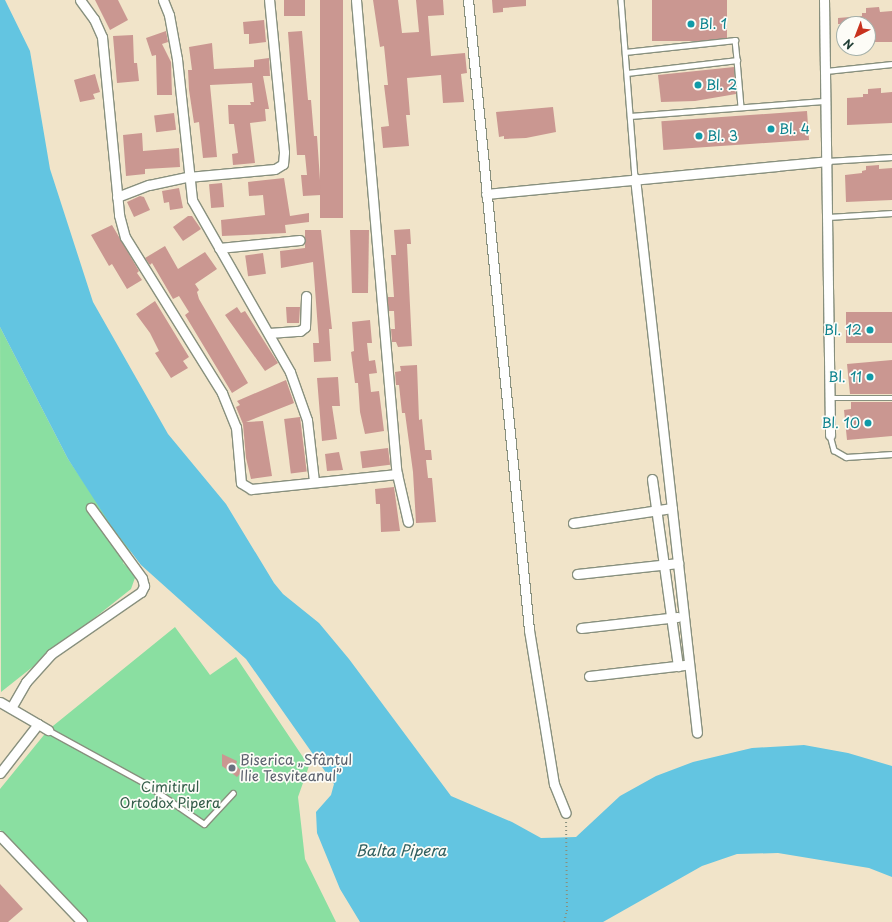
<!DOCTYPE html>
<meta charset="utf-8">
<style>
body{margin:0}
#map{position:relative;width:892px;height:922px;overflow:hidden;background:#f1e4c9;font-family:"Playpen Sans",sans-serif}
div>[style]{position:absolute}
.green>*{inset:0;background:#8adfa1}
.water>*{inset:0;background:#63c5e1}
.building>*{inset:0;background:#ca9791;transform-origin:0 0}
.path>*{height:2px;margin-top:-1px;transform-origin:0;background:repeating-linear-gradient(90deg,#88907e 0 1px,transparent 0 4px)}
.roads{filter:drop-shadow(1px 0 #88907e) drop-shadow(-1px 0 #88907e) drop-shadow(0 1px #88907e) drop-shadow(0 -1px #88907e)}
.lane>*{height:4.5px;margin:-2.25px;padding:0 2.25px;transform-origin:2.25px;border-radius:2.25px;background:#fff}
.street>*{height:9px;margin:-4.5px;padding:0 4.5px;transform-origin:4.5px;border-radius:4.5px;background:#fff}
.dots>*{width:11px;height:11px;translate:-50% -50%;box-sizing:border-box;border:2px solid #fdfcf7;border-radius:50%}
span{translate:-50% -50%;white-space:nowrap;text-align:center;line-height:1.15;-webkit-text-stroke:3.5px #fdfcf7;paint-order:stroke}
.culture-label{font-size:14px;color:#0d838f}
.left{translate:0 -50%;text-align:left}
.right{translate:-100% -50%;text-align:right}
.worship-label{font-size:14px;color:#5b616d}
.park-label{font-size:14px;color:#345d4a}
.water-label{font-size:15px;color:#305f5f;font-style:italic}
.north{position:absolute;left:836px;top:16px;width:40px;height:40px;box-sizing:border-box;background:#fdfcf7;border:1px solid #a4b0a9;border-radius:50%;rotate:222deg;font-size:11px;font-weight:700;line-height:16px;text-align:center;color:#1f3d34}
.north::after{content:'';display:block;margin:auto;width:14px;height:18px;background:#c8321e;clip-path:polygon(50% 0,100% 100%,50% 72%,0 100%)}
</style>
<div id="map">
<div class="green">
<i style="clip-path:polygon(0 327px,68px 459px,131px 552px,123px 563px,136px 575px,131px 589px,1px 692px)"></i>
<i style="clip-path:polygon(175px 627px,210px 675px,236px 657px,309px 766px,298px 797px,305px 859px,336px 922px,87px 922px,0 830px,0 789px,48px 730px)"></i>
</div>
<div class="water">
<i style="clip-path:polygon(0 0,5px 0,30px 51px,50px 169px,93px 302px,168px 434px,226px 504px,274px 583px,283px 594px,319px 623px,349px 659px,451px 796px,512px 822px,541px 838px,576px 837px,620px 796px,656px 776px,693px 762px,752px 748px,804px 745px,848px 753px,892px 766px,892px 877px,869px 868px,778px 853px,737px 854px,702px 866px,603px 922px,360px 922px,340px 889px,317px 833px,316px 812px,331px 795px,334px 784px,246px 659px,141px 565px,112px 527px,68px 459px,0 327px)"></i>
</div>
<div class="building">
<i style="clip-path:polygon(95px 0,118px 0,128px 20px,110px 30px)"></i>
<i style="left:284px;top:0;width:21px;height:16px"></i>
<i style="left:320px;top:0;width:23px;height:218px"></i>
<i style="clip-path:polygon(373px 0,398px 0,402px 33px,419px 32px,416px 0,443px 0,444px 15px,428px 16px,431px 56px,465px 53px,467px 73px,461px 74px,464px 102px,443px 103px,441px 75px,407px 78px,410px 115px,406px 115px,409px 146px,383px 148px,381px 127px,389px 126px,384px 85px,388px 85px,384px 46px,380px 47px)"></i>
<i style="clip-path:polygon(492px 0,526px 0,526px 6px,503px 8px,503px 12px,493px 13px)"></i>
<i style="left:652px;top:0;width:75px;height:41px"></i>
<i style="clip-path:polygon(879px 7px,880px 12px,892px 11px,892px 42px,868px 42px,868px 24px,838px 24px,838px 18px,862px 16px,862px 13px,866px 13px,866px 8px)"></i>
<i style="clip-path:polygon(264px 20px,266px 42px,249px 44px,249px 34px,244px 34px,243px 22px)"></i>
<i style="clip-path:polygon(166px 31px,168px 42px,162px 44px,171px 62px,172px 95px,157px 95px,156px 55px,152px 56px,146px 38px)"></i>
<i style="clip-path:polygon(302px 31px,308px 100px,311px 100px,314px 136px,317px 136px,321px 195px,303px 196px,301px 175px,307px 175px,305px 155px,297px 155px,288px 32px)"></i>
<i style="clip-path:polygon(133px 35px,134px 63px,137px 63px,139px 81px,117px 83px,113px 36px)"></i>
<i style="clip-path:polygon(212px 43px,214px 69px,254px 67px,254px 60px,269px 58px,270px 76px,263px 76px,269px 109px,265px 109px,266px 121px,250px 123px,255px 163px,233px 165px,232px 154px,238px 153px,234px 124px,229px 124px,228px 105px,251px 105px,250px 102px,254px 102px,252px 83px,210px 85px,217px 157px,203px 158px,199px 122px,194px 123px,189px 90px,188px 70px,192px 70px,189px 47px)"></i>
<i style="clip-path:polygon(734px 67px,736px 94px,695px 101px,661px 102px,658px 75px)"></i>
<i style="clip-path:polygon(95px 74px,100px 92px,93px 94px,95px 99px,80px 102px,74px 80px)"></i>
<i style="clip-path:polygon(881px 88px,881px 93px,892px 92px,892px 123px,847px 125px,847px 98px,863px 97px,863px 94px,868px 94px,868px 89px)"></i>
<i style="clip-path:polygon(553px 107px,556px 132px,526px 138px,504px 139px,504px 136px,499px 137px,496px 112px)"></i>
<i style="left:807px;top:111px;width:29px;height:146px;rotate:86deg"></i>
<i style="left:174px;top:113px;width:17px;height:20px;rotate:83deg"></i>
<i style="clip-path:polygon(142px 133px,143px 151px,179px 148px,180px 167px,145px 169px,145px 174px,126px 176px,123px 135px)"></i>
<i style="clip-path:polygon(879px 165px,879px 169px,892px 168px,892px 200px,846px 202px,845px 175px,862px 173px,862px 171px,866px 170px,866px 166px)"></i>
<i style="clip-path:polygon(284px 178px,290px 216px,309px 213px,309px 222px,285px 225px,286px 233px,222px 236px,221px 220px,265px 215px,263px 195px,249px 196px,248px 182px)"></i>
<i style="left:222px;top:183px;width:24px;height:13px;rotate:85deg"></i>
<i style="clip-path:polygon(179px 188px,183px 208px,170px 210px,169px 202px,164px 203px,162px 191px)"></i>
<i style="clip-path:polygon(140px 196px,144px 197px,150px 210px,134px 217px,127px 202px)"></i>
<i style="clip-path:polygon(188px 216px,192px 216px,201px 229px,183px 241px,173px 227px)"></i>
<i style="clip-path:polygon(112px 225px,139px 271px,137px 273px,142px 280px,127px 289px,112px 264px,109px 266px,91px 235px)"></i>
<i style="clip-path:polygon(410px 229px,411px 244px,407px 244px,412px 346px,398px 347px,396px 342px,392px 342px,391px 329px,395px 329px,394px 311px,389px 311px,388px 305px,388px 297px,394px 297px,391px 255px,396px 255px,394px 230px)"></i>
<i style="clip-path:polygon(305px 230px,321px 230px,332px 329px,329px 329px,331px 361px,314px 362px,313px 343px,319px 343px,313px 262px,281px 268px,280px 251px,305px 248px)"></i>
<i style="clip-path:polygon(350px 230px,369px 230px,368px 293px,352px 293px)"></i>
<i style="clip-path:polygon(165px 246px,178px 269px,205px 252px,217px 269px,195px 284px,199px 290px,197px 292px,199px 299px,248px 383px,232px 393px,185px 315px,189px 312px,179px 296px,173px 299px,152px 263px,150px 265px,145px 258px)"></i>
<i style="left:263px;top:253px;width:21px;height:18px;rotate:82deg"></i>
<i style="clip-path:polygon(155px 301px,189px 357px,183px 361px,188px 368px,171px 378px,155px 353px,159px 351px,150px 333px,136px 314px)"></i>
<i style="clip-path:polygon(237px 307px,241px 313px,245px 311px,278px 363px,265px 371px,225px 315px)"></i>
<i style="clip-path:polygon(286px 307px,300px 307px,299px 323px,287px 323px)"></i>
<i style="left:892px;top:312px;width:31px;height:46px;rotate:90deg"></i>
<i style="clip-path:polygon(370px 320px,372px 343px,367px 343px,369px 361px,375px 360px,377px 373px,369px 374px,371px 392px,379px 391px,384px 431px,365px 434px,360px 412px,358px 383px,355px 383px,351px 352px,354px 351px,352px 322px)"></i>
<i style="clip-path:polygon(892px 360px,892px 394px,850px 394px,847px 364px)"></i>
<i style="clip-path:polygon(417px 365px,419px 420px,422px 419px,425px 450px,431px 450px,432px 460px,426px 460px,428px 478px,432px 478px,436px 522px,416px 523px,413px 472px,405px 413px,402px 413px,399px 385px,396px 385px,395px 372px,401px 371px,400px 366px)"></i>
<i style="clip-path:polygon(338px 377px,340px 406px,332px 406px,337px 439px,322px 441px,317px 378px)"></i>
<i style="clip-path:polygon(286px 380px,294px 403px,246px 422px,263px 421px,272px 476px,251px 479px,246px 458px,243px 424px,236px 407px,240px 405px,237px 401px)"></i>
<i style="clip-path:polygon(851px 402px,892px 402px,892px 436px,847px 440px,844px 410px,851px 409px)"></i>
<i style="left:300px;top:417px;width:55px;height:16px;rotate:83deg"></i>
<i style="left:388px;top:448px;width:17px;height:28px;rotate:83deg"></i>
<i style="clip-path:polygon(339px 452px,343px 470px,327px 471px,325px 454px)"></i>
<i style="clip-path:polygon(394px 487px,400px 531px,381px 532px,380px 504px,376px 504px,375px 489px)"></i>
<i style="clip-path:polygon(222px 754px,237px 761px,236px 765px,242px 772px,237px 777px,222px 766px)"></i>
<i style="clip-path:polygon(0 884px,23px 909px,8px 922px,0 922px)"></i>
</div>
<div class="path">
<i style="left:564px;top:922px;width:11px;rotate:-75deg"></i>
<i style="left:567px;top:911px;width:89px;rotate:-90.6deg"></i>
</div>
<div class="roads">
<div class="lane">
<i style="left:621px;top:0;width:179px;rotate:85.5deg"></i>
<i style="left:625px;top:52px;width:111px;rotate:-6.2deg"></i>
<i style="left:735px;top:40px;width:20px;rotate:84deg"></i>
<i style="left:826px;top:71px;width:66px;rotate:-6.1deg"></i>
<i style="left:627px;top:73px;width:111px;rotate:-6.7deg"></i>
<i style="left:737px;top:60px;width:47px;rotate:85.1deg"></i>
<i style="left:630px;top:116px;width:197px;rotate:-4.4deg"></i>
<i style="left:827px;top:161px;width:65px;rotate:-3.5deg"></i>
<i style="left:828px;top:217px;width:64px;rotate:-3.6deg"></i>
<i style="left:830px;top:398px;width:62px"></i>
<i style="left:830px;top:435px;width:16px;rotate:75deg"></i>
<i style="left:834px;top:450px;width:14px;rotate:30deg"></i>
<i style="left:846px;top:457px;width:46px;rotate:-3.7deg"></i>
<i style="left:48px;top:730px;width:108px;rotate:28.7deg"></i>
<i style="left:143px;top:782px;width:74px;rotate:34.5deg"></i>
<i style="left:204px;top:824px;width:42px;rotate:-46.9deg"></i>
</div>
<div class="street">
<i style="left:80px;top:0;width:24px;rotate:54deg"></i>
<i style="left:94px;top:19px;width:20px;rotate:66deg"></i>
<i style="left:102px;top:37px;width:179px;rotate:84.5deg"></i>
<i style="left:119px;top:215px;width:23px;rotate:75deg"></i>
<i style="left:125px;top:237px;width:184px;rotate:58.1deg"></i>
<i style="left:222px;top:393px;width:37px;rotate:68deg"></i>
<i style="left:236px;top:427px;width:56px;rotate:84.9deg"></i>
<i style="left:241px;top:483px;width:12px;rotate:31deg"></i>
<i style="left:251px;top:489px;width:147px;rotate:-5.9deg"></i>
<i style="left:163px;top:0;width:16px;rotate:68deg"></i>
<i style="left:169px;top:15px;width:45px;rotate:79.7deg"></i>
<i style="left:177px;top:59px;width:142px;rotate:83.9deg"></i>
<i style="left:192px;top:200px;width:198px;rotate:60.3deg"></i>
<i style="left:290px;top:372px;width:51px;rotate:70.5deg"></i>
<i style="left:307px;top:420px;width:61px;rotate:83.5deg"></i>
<i style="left:356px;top:0;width:476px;rotate:85.1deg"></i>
<i style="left:397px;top:474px;width:49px;rotate:77.1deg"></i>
<i style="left:468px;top:0;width:633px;rotate:84.47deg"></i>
<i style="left:529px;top:630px;width:156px;rotate:80.8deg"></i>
<i style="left:554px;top:784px;width:31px;rotate:68deg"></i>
<i style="left:824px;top:0;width:435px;rotate:89.2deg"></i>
<i style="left:635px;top:178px;width:558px;rotate:83.63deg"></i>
<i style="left:486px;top:194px;width:343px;rotate:-5.5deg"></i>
<i style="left:117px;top:197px;width:34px;rotate:-21deg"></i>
<i style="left:149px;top:185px;width:40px;rotate:-12deg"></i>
<i style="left:188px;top:177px;width:87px;rotate:-5.3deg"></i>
<i style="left:275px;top:169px;width:9px;rotate:-32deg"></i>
<i style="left:283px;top:164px;width:12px;rotate:-85deg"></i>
<i style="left:284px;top:152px;width:153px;rotate:-95.6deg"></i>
<i style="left:219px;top:248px;width:81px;rotate:-5.6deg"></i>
<i style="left:269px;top:333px;width:31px;rotate:-4deg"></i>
<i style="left:300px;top:331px;width:6px;rotate:-39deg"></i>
<i style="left:305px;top:327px;width:31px;rotate:-88deg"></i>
<i style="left:652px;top:479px;width:189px;rotate:82.1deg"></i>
<i style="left:573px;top:523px;width:100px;rotate:-8.6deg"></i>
<i style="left:577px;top:574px;width:102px;rotate:-6.2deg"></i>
<i style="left:581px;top:628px;width:97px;rotate:-6.5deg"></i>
<i style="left:589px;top:676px;width:96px;rotate:-6.6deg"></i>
<i style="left:0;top:702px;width:44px;rotate:30.1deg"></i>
<i style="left:38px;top:724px;width:62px;rotate:127.8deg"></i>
<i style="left:11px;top:708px;width:30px;rotate:-60deg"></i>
<i style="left:26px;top:682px;width:38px;rotate:-48deg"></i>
<i style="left:51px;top:654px;width:109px;rotate:-34.6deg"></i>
<i style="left:141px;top:592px;width:7px;rotate:-63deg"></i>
<i style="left:144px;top:586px;width:8px;rotate:-104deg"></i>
<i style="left:142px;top:578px;width:87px;rotate:-126.1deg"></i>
<i style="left:38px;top:724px;width:12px;rotate:31deg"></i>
<i style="left:0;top:836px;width:119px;rotate:46.4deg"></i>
</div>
</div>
<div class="dots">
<i style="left:691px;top:24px;background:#0f9aa8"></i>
<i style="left:698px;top:85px;background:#0f9aa8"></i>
<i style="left:771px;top:129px;background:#0f9aa8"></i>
<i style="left:699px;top:136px;background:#0f9aa8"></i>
<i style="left:870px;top:330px;background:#0f9aa8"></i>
<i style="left:870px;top:377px;background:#0f9aa8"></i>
<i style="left:868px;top:423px;background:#0f9aa8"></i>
<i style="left:232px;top:768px;background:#6b7280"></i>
</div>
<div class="culture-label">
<span class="left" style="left:699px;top:24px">Bl. 1</span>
<span class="left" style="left:706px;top:85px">Bl. 2</span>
<span class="left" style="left:779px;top:129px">Bl. 4</span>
<span class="left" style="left:707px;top:136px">Bl. 3</span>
<span class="right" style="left:862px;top:330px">Bl. 12</span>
<span class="right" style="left:862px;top:377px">Bl. 11</span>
<span class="right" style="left:860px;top:423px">Bl. 10</span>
</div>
<div class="worship-label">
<span class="left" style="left:240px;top:768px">Biserica „Sfântul<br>Ilie Tesviteanul”</span>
</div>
<div class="park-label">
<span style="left:170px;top:795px">Cimitirul<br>Ortodox Pipera</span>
</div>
<div class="water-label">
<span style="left:401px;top:850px">Balta Pipera</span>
</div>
<div class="north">N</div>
</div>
